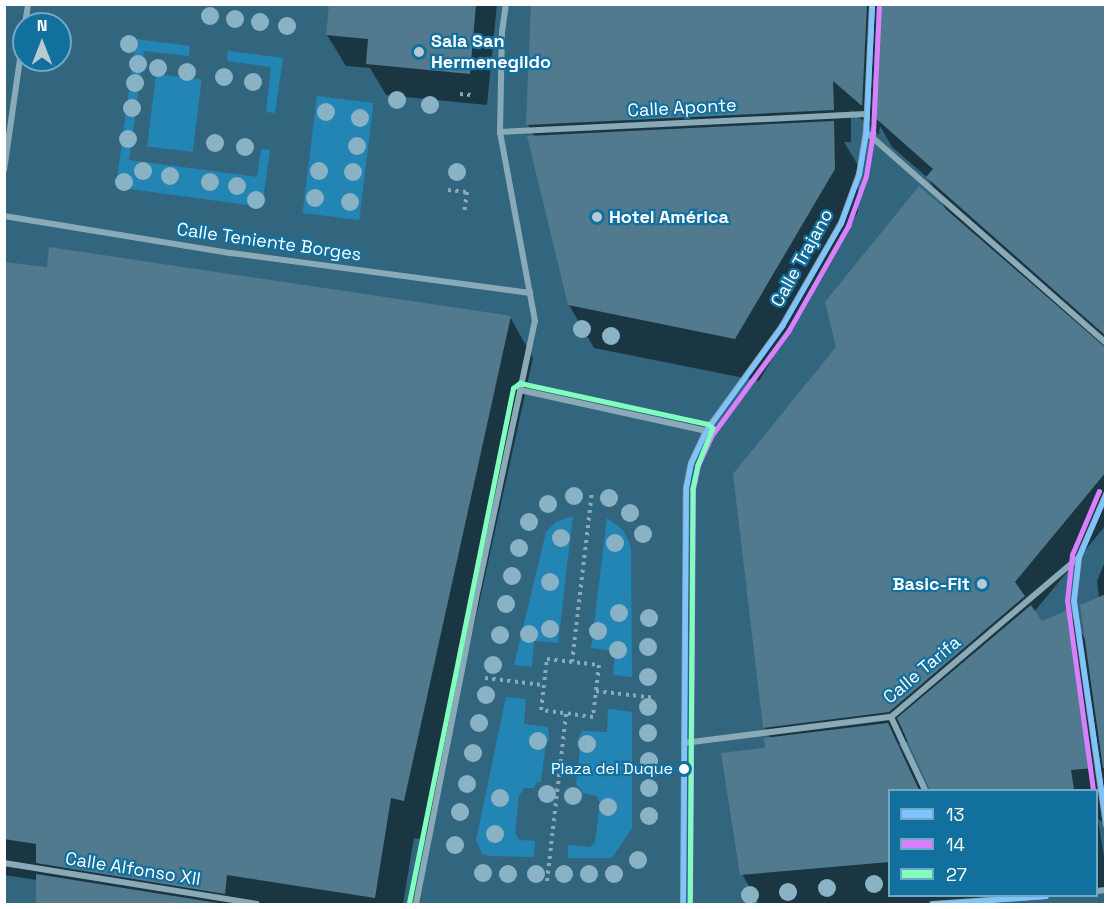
<!DOCTYPE html>
<meta charset="utf-8">
<style>
body{margin:0}
#map{position:relative;width:1110px;height:909px;overflow:hidden;background:#32667f;font-family:"Space Grotesk",sans-serif}
div>[style]{position:absolute}
.green>*{inset:0;background:#2285b4;transform-origin:0 0}
.shadow>*{inset:0;background:#0007}
.building>*{inset:0;background:#517a8e}
.path>*{height:4px;margin-top:-2px;transform-origin:0;background:repeating-linear-gradient(90deg,#8aaab8 0 3px,transparent 0 7.5px)}
.street>*{height:6px;margin:-3px;padding:0 3px;transform-origin:3px;border-radius:3px;background:#8aaab8}
.bus-1>*{height:4.5px;margin:-2.25px;padding:0 2.25px;transform-origin:2.25px;border-radius:2.25px;background:#80c4ff}
.bus-2>*{height:4.5px;margin:-2.25px;padding:0 2.25px;transform-origin:2.25px;border-radius:2.25px;background:#d880ff}
.bus-3>*{height:4.5px;margin:-2.25px;padding:0 2.25px;transform-origin:2.25px;border-radius:2.25px;background:#80ffbe}
.trees>*{width:18px;height:18px;margin:-9px;border-radius:50%;background:#8ab2c5}
.dots>*{width:16px;height:16px;translate:-50% -50%;box-sizing:border-box;border:3px solid #12709f;border-radius:50%}
span{translate:-50% -50%;white-space:nowrap;text-align:center;line-height:1.15;-webkit-text-stroke:4.5px #12709f;paint-order:stroke}
.bus-label{font-size:16px;color:#fff}
.right{translate:-100% -50%;text-align:right}
.poi-label{font-size:18px;color:#fff;font-weight:700}
.left{translate:0 -50%;text-align:left}
.street-label{font-size:18px;color:#fff}
.frame{position:absolute;inset:0;border:6px solid #fff;pointer-events:none}
.legend{position:absolute;left:888px;top:789px;width:210px;height:108px;box-sizing:border-box;background:#12709f;border:2px solid #71a9c5;margin:0;padding:8px 10px;list-style:none;font-size:18px;color:#fff}
.legend li{display:flex;align-items:center;gap:12px;height:30px}
.legend b{width:30px;border:2px solid #71a9c5}
.north{position:absolute;left:12px;top:12px;width:60px;height:60px;box-sizing:border-box;background:#12709f;border:2px solid #71a9c5;border-radius:50%;rotate:0deg;font-size:16px;font-weight:700;line-height:24px;text-align:center;color:#fff}
.north::after{content:'';display:block;margin:auto;width:21px;height:27px;background:#b7c9d2;clip-path:polygon(50% 0,100% 100%,50% 72%,0 100%)}
</style>
<div id="map">
<div class="green">
<i style="clip-path:polygon(136px 39px,190px 46px,189px 56px,144px 51px,129px 160px,257px 177px,261px 149px,270px 150px,262px 207px,116px 187px)"></i>
<i style="clip-path:polygon(228px 51px,283px 58px,275px 113px,266px 112px,271px 67px,227px 61px)"></i>
<i style="left:156px;top:74px;width:46px;height:73px;rotate:7deg"></i>
<i style="left:317px;top:96px;width:57px;height:118px;rotate:7deg"></i>
<i style="clip-path:polygon(573px 516px,558px 643px,534px 641px,532px 667px,514px 665px,546px 532px,556px 522px)"></i>
<i style="clip-path:polygon(607px 518px,623px 530px,631px 547px,632px 677px,613px 675px,615px 651px,591px 648px,593px 636px,590px 631px,594px 624px)"></i>
<i style="clip-path:polygon(506px 697px,526px 699px,524px 724px,548px 727px,549px 740px,546px 743px,541px 782px,537px 782px,534px 788px,524px 788px,519px 796px,515px 834px,520px 840px,535px 841px,534px 857px,491px 856px,482px 854px,476px 840px)"></i>
<i style="clip-path:polygon(608px 709px,632px 712px,632px 828px,612px 858px,568px 858px,568px 845px,590px 847px,595px 842px,600px 803px,597px 796px,582px 793px,581px 789px,576px 785px,580px 748px,577px 742px,582px 731px,607px 732px)"></i>
</div>
<div class="shadow">
<i style="clip-path:polygon(330px 4px,497px 4px,487px 105px,386px 95px,370px 68px,346px 66px,327px 35px)"></i>
<i style="clip-path:polygon(719px 4px,1106px 4px,1106px 525px,1034px 612px,1042px 623px,1069px 611px,1086px 641px,1099px 598px,1097px 581px,1106px 559px,1106px 825px,1098px 819px,1106px 870px,1106px 892px,1096px 892px,1096px 790px,930px 790px,931px 788px,910px 741px,899px 744px,923px 790px,890px 790px,890px 896px,1062px 896px,962px 904px,759px 904px,742px 874px,771px 739px,764px 727px,947px 211px,928px 178px,892px 147px,880px 126px,879px 135px,851px 110px,851px 142px,844px 142px,858px 165px,858px 212px,759px 381px,594px 348px,569px 305px,535px 137px,528px 125px,532px 30px)"></i>
<i style="clip-path:polygon(4px 264px,510px 317px,533px 358px,427px 840px,414px 838px,403px 904px,37px 904px,37px 880px,4px 875px)"></i>
</div>
<div class="building">
<i style="clip-path:polygon(329px 4px,476px 4px,470px 74px,366px 64px,368px 39px,326px 35px)"></i>
<i style="clip-path:polygon(531px 4px,867px 4px,862px 106px,833px 81px,834px 110px,526px 125px)"></i>
<i style="clip-path:polygon(877px 4px,1106px 4px,1106px 336px,926px 177px,933px 169px,872px 115px)"></i>
<i style="clip-path:polygon(834px 121px,835px 169px,735px 339px,568px 305px,527px 136px)"></i>
<i style="clip-path:polygon(919px 186px,1106px 348px,1106px 472px,1015px 582px,1025px 596px,889px 712px,763px 728px,733px 474px,836px 347px,825px 302px)"></i>
<i style="clip-path:polygon(49px 247px,511px 316px,404px 801px,391px 798px,375px 898px,227px 875px,225px 894px,36px 863px,36px 844px,4px 839px,4px 262px,47px 267px)"></i>
<i style="clip-path:polygon(1106px 594px,1106px 767px,1103px 768px,1080px 605px)"></i>
<i style="clip-path:polygon(1031px 605px,1042px 621px,1070px 609px,1093px 768px,1071px 770px,1074px 790px,930px 790px,897px 718px)"></i>
<i style="clip-path:polygon(888px 723px,919px 790px,890px 790px,890px 862px,740px 875px,721px 753px,765px 748px,764px 738px)"></i>
<i style="clip-path:polygon(36px 874px,224px 904px,36px 904px)"></i>
</div>
<div class="path">
<i style="left:460px;top:94px;width:11px;rotate:5deg"></i>
<i style="left:448px;top:190px;width:19px;rotate:6deg"></i>
<i style="left:467px;top:192px;width:21px;rotate:98deg"></i>
<i style="left:547px;top:659px;width:52px;rotate:6.6deg"></i>
<i style="left:599px;top:665px;width:52px;rotate:96.6deg"></i>
<i style="left:593px;top:717px;width:52px;rotate:-172.3deg"></i>
<i style="left:541px;top:710px;width:51px;rotate:-83.3deg"></i>
<i style="left:572px;top:662px;width:172px;rotate:-83.3deg"></i>
<i style="left:485px;top:678px;width:58px;rotate:6.9deg"></i>
<i style="left:596px;top:691px;width:60px;rotate:6.7deg"></i>
<i style="left:547px;top:881px;width:169px;rotate:-83.5deg"></i>
</div>
<div class="street">
<i style="left:25px;top:24px;width:20px;rotate:-81deg"></i>
<i style="left:500px;top:132px;width:366px;rotate:-2.8deg"></i>
<i style="left:866px;top:132px;width:320px;rotate:41.3deg"></i>
<i style="left:4px;top:170px;width:140px;rotate:-81.8deg"></i>
<i style="left:4px;top:216px;width:230px;rotate:9.3deg"></i>
<i style="left:231px;top:253px;width:302px;rotate:7.6deg"></i>
<i style="left:520px;top:390px;width:190px;rotate:12.4deg"></i>
<i style="left:1079px;top:557px;width:44px;rotate:96.5deg"></i>
<i style="left:1074px;top:601px;width:226px;rotate:81.9deg"></i>
<i style="left:891px;top:717px;width:81px;rotate:65deg"></i>
<i style="left:684px;top:743px;width:209px;rotate:-7.2deg"></i>
<i style="left:891px;top:717px;width:247px;rotate:-40.4deg"></i>
<i style="left:1079px;top:557px;width:69px;rotate:-66.8deg"></i>
<i style="left:4px;top:863px;width:256px;rotate:9.2deg"></i>
<i style="left:1096px;top:891px;width:10px;rotate:-6deg"></i>
<i style="left:416px;top:904px;width:312px;rotate:-78.9deg"></i>
<i style="left:476px;top:598px;width:283px;rotate:-78deg"></i>
<i style="left:535px;top:321px;width:192px;rotate:-100.5deg"></i>
<i style="left:500px;top:132px;width:100px;rotate:-88.9deg"></i>
<i style="left:502px;top:32px;width:28px;rotate:-82deg"></i>
<i style="left:683px;top:904px;width:416px;rotate:-89.6deg"></i>
<i style="left:686px;top:488px;width:25px;rotate:-79deg"></i>
<i style="left:691px;top:463px;width:35px;rotate:-65deg"></i>
<i style="left:706px;top:431px;width:130px;rotate:-54.1deg"></i>
<i style="left:782px;top:326px;width:119px;rotate:-60.2deg"></i>
<i style="left:841px;top:223px;width:52px;rotate:-69.8deg"></i>
<i style="left:859px;top:174px;width:43px;rotate:-80.5deg"></i>
<i style="left:866px;top:132px;width:128px;rotate:-87.3deg"></i>
<i style="left:932px;top:904px;width:114px;rotate:-4deg"></i>
</div>
<div class="bus-1">
<i style="left:1106px;top:495px;width:68px;rotate:113.5deg"></i>
<i style="left:1079px;top:557px;width:44px;rotate:96.5deg"></i>
<i style="left:1074px;top:601px;width:222px;rotate:81.7deg"></i>
<i style="left:683px;top:904px;width:416px;rotate:-89.6deg"></i>
<i style="left:686px;top:488px;width:25px;rotate:-79deg"></i>
<i style="left:691px;top:463px;width:35px;rotate:-65deg"></i>
<i style="left:706px;top:431px;width:130px;rotate:-54.1deg"></i>
<i style="left:782px;top:326px;width:119px;rotate:-60.2deg"></i>
<i style="left:841px;top:223px;width:52px;rotate:-69.8deg"></i>
<i style="left:859px;top:174px;width:43px;rotate:-80.5deg"></i>
<i style="left:866px;top:132px;width:128px;rotate:-87.3deg"></i>
<i style="left:932px;top:904px;width:114px;rotate:-4deg"></i>
</div>
<div class="bus-2">
<i style="left:1093px;top:790px;width:191px;rotate:-97.8deg"></i>
<i style="left:1067px;top:601px;width:46px;rotate:-83.8deg"></i>
<i style="left:1072px;top:555px;width:69px;rotate:-67.1deg"></i>
<i style="left:690px;top:904px;width:415px;rotate:-89.6deg"></i>
<i style="left:693px;top:489px;width:25px;rotate:-78deg"></i>
<i style="left:698px;top:465px;width:33px;rotate:-65deg"></i>
<i style="left:712px;top:435px;width:130px;rotate:-53.7deg"></i>
<i style="left:789px;top:330px;width:120px;rotate:-60.4deg"></i>
<i style="left:848px;top:226px;width:53px;rotate:-70.2deg"></i>
<i style="left:866px;top:176px;width:44px;rotate:-80.8deg"></i>
<i style="left:873px;top:133px;width:129px;rotate:-87.3deg"></i>
</div>
<div class="bus-3">
<i style="left:409px;top:903px;width:525px;rotate:-78.58deg"></i>
<i style="left:513px;top:388px;width:9px;rotate:-36deg"></i>
<i style="left:520px;top:383px;width:192px;rotate:12.3deg"></i>
<i style="left:708px;top:424px;width:6px;rotate:39deg"></i>
<i style="left:713px;top:428px;width:40px;rotate:112deg"></i>
<i style="left:698px;top:465px;width:25px;rotate:102deg"></i>
<i style="left:693px;top:489px;width:415px;rotate:90.4deg"></i>
</div>
<div class="trees">
<i style="left:210px;top:16px"></i>
<i style="left:235px;top:19px"></i>
<i style="left:260px;top:22px"></i>
<i style="left:287px;top:26px"></i>
<i style="left:129px;top:44px"></i>
<i style="left:138px;top:64px"></i>
<i style="left:158px;top:68px"></i>
<i style="left:187px;top:72px"></i>
<i style="left:224px;top:77px"></i>
<i style="left:253px;top:82px"></i>
<i style="left:135px;top:83px"></i>
<i style="left:397px;top:100px"></i>
<i style="left:430px;top:105px"></i>
<i style="left:132px;top:108px"></i>
<i style="left:326px;top:112px"></i>
<i style="left:360px;top:118px"></i>
<i style="left:128px;top:139px"></i>
<i style="left:215px;top:143px"></i>
<i style="left:357px;top:146px"></i>
<i style="left:245px;top:147px"></i>
<i style="left:143px;top:171px"></i>
<i style="left:319px;top:171px"></i>
<i style="left:353px;top:172px"></i>
<i style="left:457px;top:172px"></i>
<i style="left:170px;top:176px"></i>
<i style="left:124px;top:182px"></i>
<i style="left:210px;top:182px"></i>
<i style="left:237px;top:186px"></i>
<i style="left:315px;top:198px"></i>
<i style="left:256px;top:200px"></i>
<i style="left:350px;top:202px"></i>
<i style="left:582px;top:329px"></i>
<i style="left:611px;top:336px"></i>
<i style="left:574px;top:496px"></i>
<i style="left:609px;top:498px"></i>
<i style="left:548px;top:504px"></i>
<i style="left:630px;top:513px"></i>
<i style="left:529px;top:522px"></i>
<i style="left:643px;top:534px"></i>
<i style="left:561px;top:538px"></i>
<i style="left:615px;top:543px"></i>
<i style="left:519px;top:548px"></i>
<i style="left:512px;top:576px"></i>
<i style="left:550px;top:582px"></i>
<i style="left:506px;top:604px"></i>
<i style="left:619px;top:613px"></i>
<i style="left:649px;top:618px"></i>
<i style="left:550px;top:629px"></i>
<i style="left:598px;top:631px"></i>
<i style="left:529px;top:634px"></i>
<i style="left:500px;top:635px"></i>
<i style="left:648px;top:647px"></i>
<i style="left:618px;top:650px"></i>
<i style="left:493px;top:665px"></i>
<i style="left:648px;top:677px"></i>
<i style="left:486px;top:695px"></i>
<i style="left:648px;top:707px"></i>
<i style="left:479px;top:723px"></i>
<i style="left:648px;top:733px"></i>
<i style="left:538px;top:741px"></i>
<i style="left:587px;top:744px"></i>
<i style="left:473px;top:753px"></i>
<i style="left:649px;top:761px"></i>
<i style="left:467px;top:784px"></i>
<i style="left:649px;top:788px"></i>
<i style="left:547px;top:794px"></i>
<i style="left:573px;top:796px"></i>
<i style="left:500px;top:798px"></i>
<i style="left:608px;top:807px"></i>
<i style="left:460px;top:812px"></i>
<i style="left:649px;top:816px"></i>
<i style="left:495px;top:834px"></i>
<i style="left:455px;top:845px"></i>
<i style="left:638px;top:860px"></i>
<i style="left:483px;top:873px"></i>
<i style="left:508px;top:874px"></i>
<i style="left:536px;top:874px"></i>
<i style="left:564px;top:874px"></i>
<i style="left:589px;top:874px"></i>
<i style="left:614px;top:874px"></i>
<i style="left:874px;top:884px"></i>
<i style="left:827px;top:888px"></i>
<i style="left:788px;top:892px"></i>
<i style="left:750px;top:895px"></i>
</div>
<div class="dots">
<i style="left:419px;top:52px;background:#b7c9d2"></i>
<i style="left:597px;top:217px;background:#b7c9d2"></i>
<i style="left:982px;top:584px;background:#b7c9d2"></i>
<i style="left:684px;top:769px;background:#fff"></i>
</div>
<div class="bus-label">
<span class="right" style="left:673px;top:769px">Plaza del Duque</span>
</div>
<div class="poi-label">
<span class="left" style="left:431px;top:52px">Sala San<br>Hermenegildo</span>
<span class="left" style="left:609px;top:217px">Hotel América</span>
<span class="right" style="left:970px;top:584px">Basic-Fit</span>
</div>
<div class="street-label">
<span style="left:682px;top:108px;rotate:-3deg">Calle Aponte</span>
<span style="left:269px;top:242px;rotate:8deg">Calle Teniente Borges</span>
<span style="left:802px;top:258px;rotate:-61deg">Calle Trajano</span>
<span style="left:922px;top:670px;rotate:-40deg">Calle Tarifa</span>
<span style="left:133px;top:869px;rotate:9deg">Calle Alfonso XII</span>
</div>
<div class="frame"></div>
<ul class="legend">
<li><b style="height:8px;background:#80c4ff"></b>13</li>
<li><b style="height:8px;background:#d880ff"></b>14</li>
<li><b style="height:8px;background:#80ffbe"></b>27</li>
</ul>
<div class="north">N</div>
</div>
